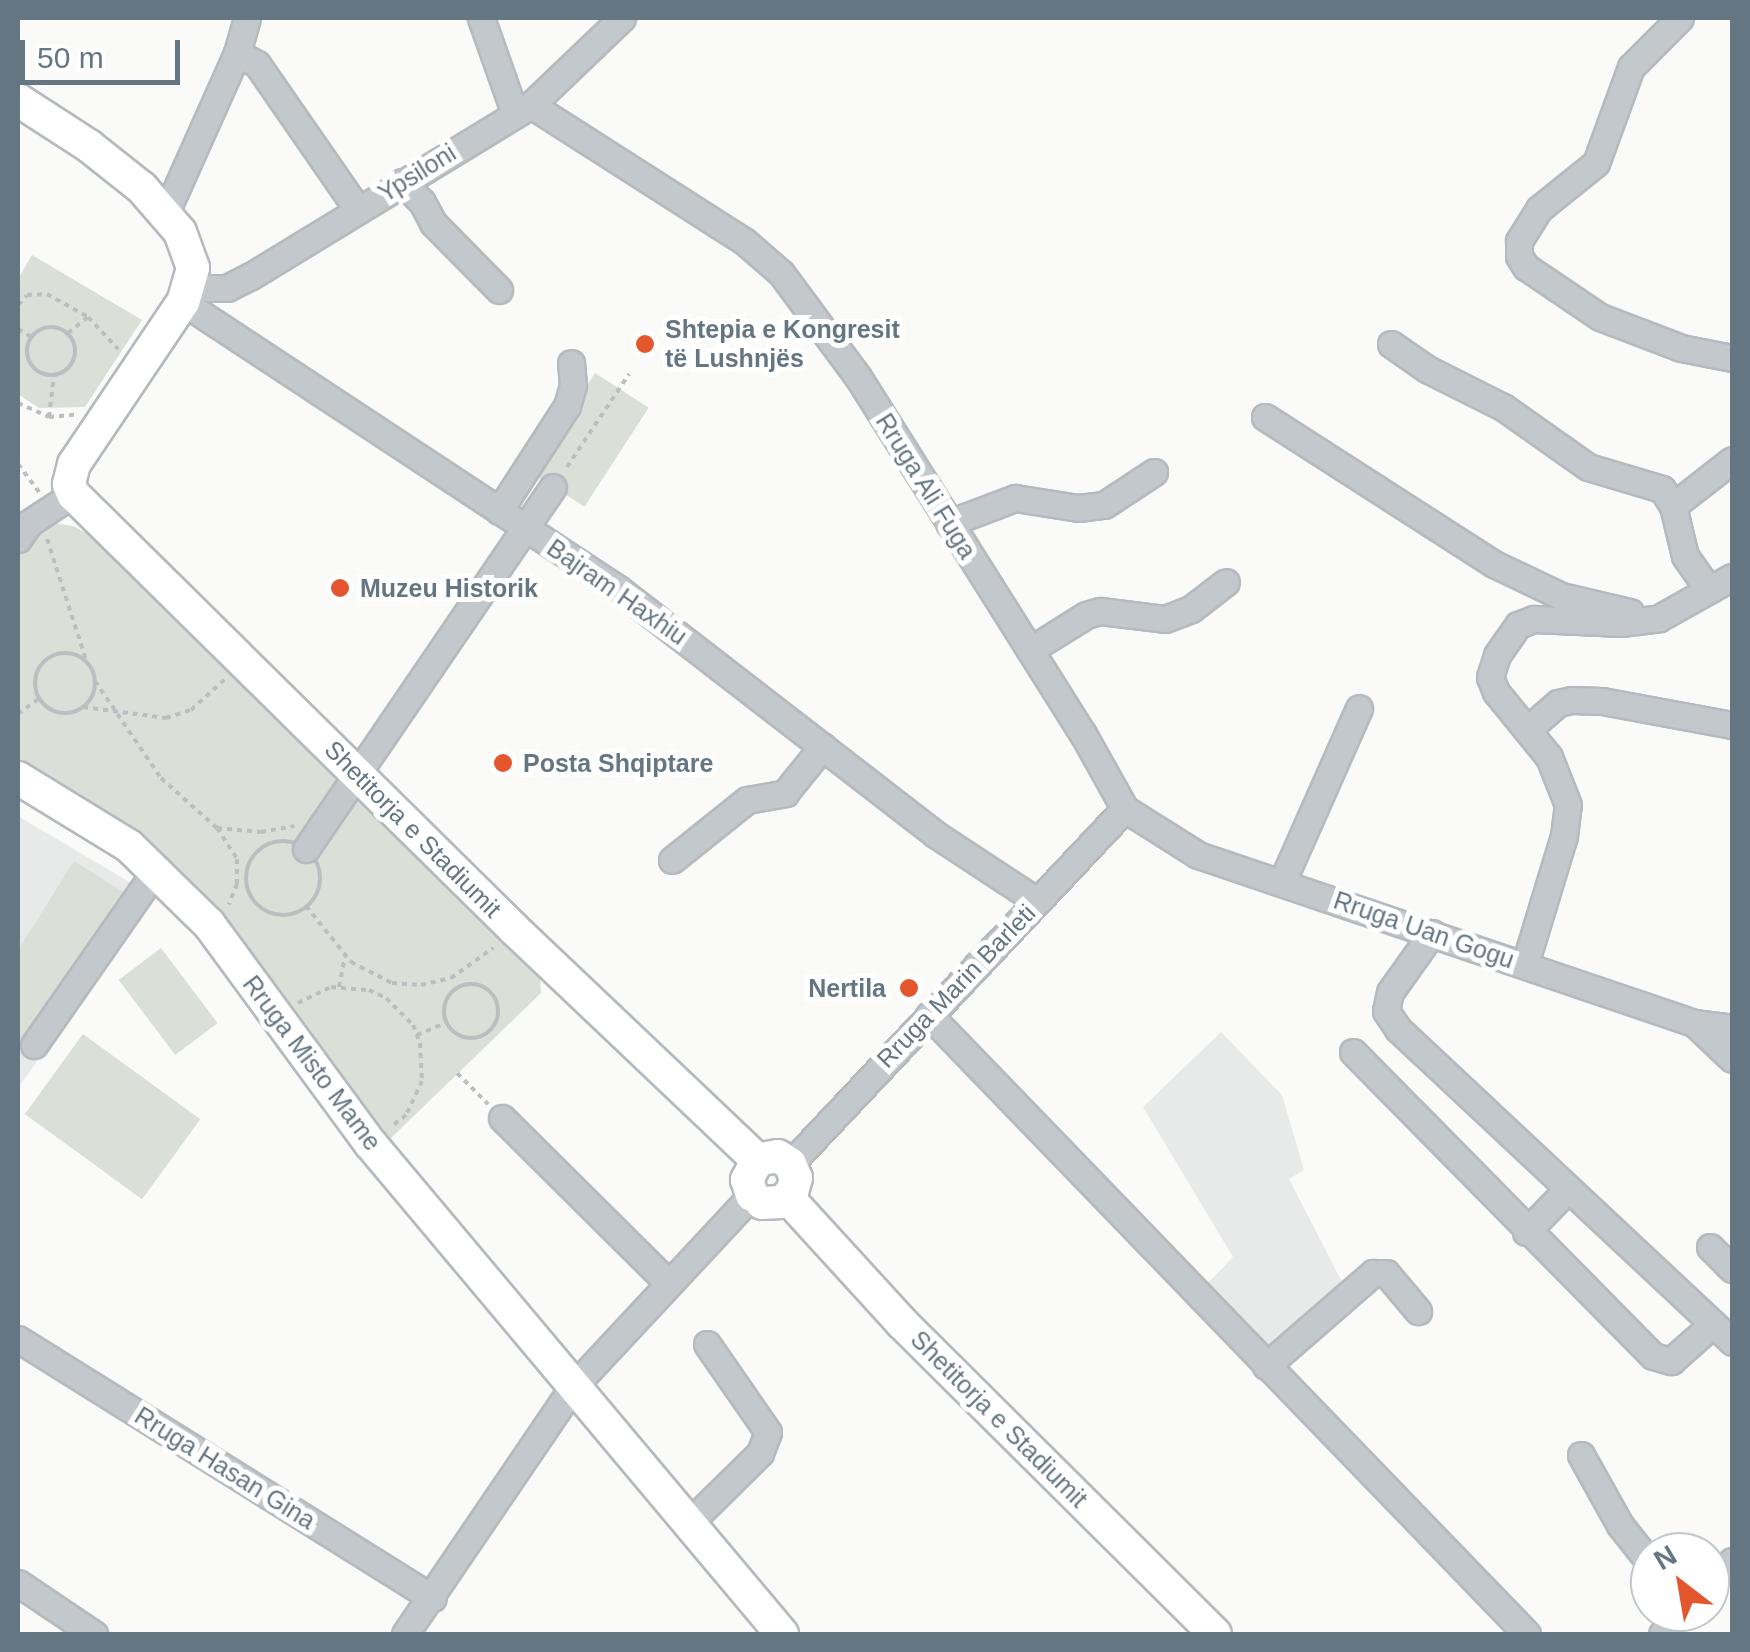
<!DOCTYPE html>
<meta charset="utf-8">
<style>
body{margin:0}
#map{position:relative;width:1750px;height:1652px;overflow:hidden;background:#fafaf8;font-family:Arial,sans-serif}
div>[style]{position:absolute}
.built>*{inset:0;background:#e8e9e9}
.green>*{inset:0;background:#dadfd7;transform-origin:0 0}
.path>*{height:4px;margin-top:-2px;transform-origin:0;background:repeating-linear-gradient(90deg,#bbbfc2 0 5px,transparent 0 10px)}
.path>.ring{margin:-2px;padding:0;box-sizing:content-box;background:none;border:4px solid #bbbfc2;border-radius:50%}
.roads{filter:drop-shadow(2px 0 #b5babe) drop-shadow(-2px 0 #b5babe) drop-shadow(0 2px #b5babe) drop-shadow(0 -2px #b5babe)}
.minor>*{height:25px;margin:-12.5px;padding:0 12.5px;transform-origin:12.5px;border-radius:12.5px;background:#c3c8cc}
.major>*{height:32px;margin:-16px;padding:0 16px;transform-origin:16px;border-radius:16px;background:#fff}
.dots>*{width:28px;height:28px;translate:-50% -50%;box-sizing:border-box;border:5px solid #fff;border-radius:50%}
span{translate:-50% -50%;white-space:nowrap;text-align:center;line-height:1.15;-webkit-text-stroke:10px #fff;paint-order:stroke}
.street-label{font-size:25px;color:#657683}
.poi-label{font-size:25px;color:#657683;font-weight:700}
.left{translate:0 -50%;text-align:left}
.right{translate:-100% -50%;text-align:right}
.frame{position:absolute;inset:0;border:20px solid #657683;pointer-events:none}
.north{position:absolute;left:1630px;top:1532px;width:100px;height:100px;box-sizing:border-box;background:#fff;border:2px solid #c1c8cd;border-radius:50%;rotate:329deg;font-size:28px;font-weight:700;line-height:40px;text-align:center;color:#657683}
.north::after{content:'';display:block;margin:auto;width:35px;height:45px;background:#e4572e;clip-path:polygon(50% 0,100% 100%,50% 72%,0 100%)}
.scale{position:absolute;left:20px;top:40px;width:160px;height:45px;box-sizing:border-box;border:5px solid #657683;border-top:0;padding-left:12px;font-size:30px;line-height:35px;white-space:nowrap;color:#657683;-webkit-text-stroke:8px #fff;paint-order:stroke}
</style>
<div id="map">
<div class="built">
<i style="clip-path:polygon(18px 816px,136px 886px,28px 1048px,40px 1057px,18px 1088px)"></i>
<i style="clip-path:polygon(1221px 1032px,1282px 1095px,1304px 1170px,1289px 1179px,1343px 1284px,1268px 1350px,1208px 1283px,1233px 1257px,1143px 1107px)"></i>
</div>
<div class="green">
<i style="clip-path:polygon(32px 255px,142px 320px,85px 407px,39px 408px,18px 394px,18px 279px)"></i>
<i style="left:595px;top:373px;width:64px;height:118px;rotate:33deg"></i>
<i style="clip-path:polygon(53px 523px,73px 526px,97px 539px,540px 977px,541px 993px,390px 1139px,377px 1138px,229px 935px,18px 765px,18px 544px,44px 524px)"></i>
<i style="clip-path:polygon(74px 861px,125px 893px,28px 1044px,18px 1037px,18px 950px)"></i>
<i style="left:161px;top:948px;width:94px;height:53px;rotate:53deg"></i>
<i style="left:83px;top:1034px;width:145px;height:99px;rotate:36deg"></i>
</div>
<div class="path">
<i style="left:18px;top:305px;width:13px;rotate:-48deg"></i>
<i style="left:27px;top:295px;width:20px;rotate:-3deg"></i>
<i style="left:47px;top:294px;width:47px;rotate:29.3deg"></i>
<i style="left:88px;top:317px;width:44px;rotate:46.8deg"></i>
<i class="ring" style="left:27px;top:327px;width:44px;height:44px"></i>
<i style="left:18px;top:329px;width:16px;rotate:30deg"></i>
<i style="left:68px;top:333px;width:26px;rotate:-39deg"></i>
<i style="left:18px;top:403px;width:34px;rotate:24deg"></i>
<i style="left:49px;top:417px;width:25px;rotate:-5deg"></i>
<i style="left:49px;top:417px;width:42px;rotate:-83.2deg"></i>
<i style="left:18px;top:464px;width:35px;rotate:53deg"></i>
<i style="left:567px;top:467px;width:112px;rotate:-56.3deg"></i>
<i style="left:47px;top:539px;width:130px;rotate:72.1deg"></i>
<i class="ring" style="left:35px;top:653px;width:56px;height:56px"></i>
<i style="left:95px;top:681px;width:117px;rotate:55.8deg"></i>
<i style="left:161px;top:778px;width:75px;rotate:41.8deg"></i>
<i style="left:217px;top:828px;width:44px;rotate:5.2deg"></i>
<i style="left:261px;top:832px;width:34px;rotate:-10deg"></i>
<i style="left:83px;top:707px;width:84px;rotate:7.5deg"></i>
<i style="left:166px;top:718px;width:26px;rotate:-18deg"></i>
<i style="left:191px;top:710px;width:45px;rotate:-42.3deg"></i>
<i style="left:18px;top:714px;width:26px;rotate:-37deg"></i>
<i style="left:217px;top:828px;width:37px;rotate:57deg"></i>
<i style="left:237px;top:859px;width:25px;rotate:90deg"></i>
<i style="left:237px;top:884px;width:22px;rotate:112deg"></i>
<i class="ring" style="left:246px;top:841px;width:70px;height:70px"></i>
<i style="left:306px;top:906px;width:72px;rotate:51.2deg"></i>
<i style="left:351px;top:962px;width:46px;rotate:27.1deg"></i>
<i style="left:392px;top:983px;width:29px;rotate:4deg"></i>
<i style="left:421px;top:985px;width:31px;rotate:-13deg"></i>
<i style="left:451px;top:978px;width:52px;rotate:-35.5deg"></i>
<i class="ring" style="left:444px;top:984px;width:50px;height:50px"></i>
<i style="left:339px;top:987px;width:31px;rotate:-79deg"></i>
<i style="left:298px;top:1003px;width:37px;rotate:-26deg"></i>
<i style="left:331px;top:987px;width:38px;rotate:5deg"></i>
<i style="left:369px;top:990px;width:19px;rotate:25deg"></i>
<i style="left:386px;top:998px;width:38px;rotate:45deg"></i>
<i style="left:413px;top:1025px;width:19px;rotate:69deg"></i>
<i style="left:420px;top:1043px;width:38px;rotate:87deg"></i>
<i style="left:422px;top:1081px;width:38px;rotate:115deg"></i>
<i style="left:406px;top:1115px;width:18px;rotate:142deg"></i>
<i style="left:417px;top:1035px;width:30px;rotate:-23deg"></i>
<i style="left:457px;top:1073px;width:44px;rotate:45deg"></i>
</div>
<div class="roads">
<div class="minor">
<i style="left:481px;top:18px;width:99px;rotate:70.5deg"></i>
<i style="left:1680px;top:18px;width:69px;rotate:135deg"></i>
<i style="left:1631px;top:67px;width:102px;rotate:110deg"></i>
<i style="left:1596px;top:163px;width:73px;rotate:141.1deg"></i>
<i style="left:1539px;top:209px;width:38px;rotate:122deg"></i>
<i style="left:1519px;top:241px;width:15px;rotate:90deg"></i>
<i style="left:1519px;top:256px;width:13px;rotate:58deg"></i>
<i style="left:1526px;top:267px;width:89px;rotate:34deg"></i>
<i style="left:1600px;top:317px;width:87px;rotate:20.9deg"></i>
<i style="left:1681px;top:348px;width:52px;rotate:11.1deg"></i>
<i style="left:237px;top:53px;width:23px;rotate:29deg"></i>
<i style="left:257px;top:64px;width:178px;rotate:55.3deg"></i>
<i style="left:531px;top:105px;width:253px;rotate:32.6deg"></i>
<i style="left:744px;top:241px;width:49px;rotate:40.9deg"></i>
<i style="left:781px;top:273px;width:129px;rotate:53.5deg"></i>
<i style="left:858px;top:377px;width:422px;rotate:57.8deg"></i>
<i style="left:1083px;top:734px;width:86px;rotate:60.8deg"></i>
<i style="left:1125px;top:809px;width:86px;rotate:32.2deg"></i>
<i style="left:1198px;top:855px;width:524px;rotate:18.71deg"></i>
<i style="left:1694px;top:1023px;width:38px;rotate:7deg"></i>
<i style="left:402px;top:182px;width:28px;rotate:45deg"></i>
<i style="left:422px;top:202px;width:24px;rotate:62deg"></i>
<i style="left:433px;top:223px;width:94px;rotate:45.4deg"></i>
<i style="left:166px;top:212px;width:174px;rotate:-65.9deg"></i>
<i style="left:237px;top:53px;width:36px;rotate:-74deg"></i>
<i style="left:190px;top:288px;width:37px"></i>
<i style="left:227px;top:288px;width:27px;rotate:-27deg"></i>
<i style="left:251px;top:276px;width:328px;rotate:-31.4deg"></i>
<i style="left:531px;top:105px;width:126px;rotate:-43.7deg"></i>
<i style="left:183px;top:302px;width:520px;rotate:33.38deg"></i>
<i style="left:617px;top:588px;width:402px;rotate:37.7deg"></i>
<i style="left:935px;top:834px;width:122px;rotate:33.3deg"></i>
<i style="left:1391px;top:344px;width:44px;rotate:34.8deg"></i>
<i style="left:1427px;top:369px;width:85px;rotate:26.6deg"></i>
<i style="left:1503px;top:407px;width:104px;rotate:35.2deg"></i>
<i style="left:1588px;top:467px;width:77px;rotate:16.6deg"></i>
<i style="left:1662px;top:489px;width:20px;rotate:57deg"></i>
<i style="left:1673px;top:506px;width:51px;rotate:76.5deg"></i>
<i style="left:1685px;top:556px;width:39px;rotate:55deg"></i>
<i style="left:1265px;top:417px;width:272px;rotate:32.7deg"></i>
<i style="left:1494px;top:564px;width:74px;rotate:25.5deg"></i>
<i style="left:1561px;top:596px;width:71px;rotate:13.1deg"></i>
<i style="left:1673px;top:506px;width:75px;rotate:-37.9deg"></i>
<i style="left:499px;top:511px;width:125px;rotate:-57.1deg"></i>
<i style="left:567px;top:406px;width:22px;rotate:-74deg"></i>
<i style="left:573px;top:385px;width:22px;rotate:-95deg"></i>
<i style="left:949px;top:523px;width:71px;rotate:-20.7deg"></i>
<i style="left:1015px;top:498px;width:64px;rotate:9deg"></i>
<i style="left:1078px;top:508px;width:26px;rotate:-7deg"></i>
<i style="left:1104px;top:505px;width:60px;rotate:-33.4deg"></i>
<i style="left:18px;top:539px;width:19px;rotate:-55deg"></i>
<i style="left:29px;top:523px;width:53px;rotate:-33.4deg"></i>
<i style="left:1030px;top:650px;width:66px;rotate:-32deg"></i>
<i style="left:1086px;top:615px;width:15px;rotate:-16deg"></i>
<i style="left:1100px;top:611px;width:65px;rotate:7deg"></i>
<i style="left:1165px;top:619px;width:28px;rotate:-21deg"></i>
<i style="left:1191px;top:609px;width:44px;rotate:-37.6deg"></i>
<i style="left:1527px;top:730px;width:41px;rotate:-41.1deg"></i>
<i style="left:1558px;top:703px;width:14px;rotate:-12deg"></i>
<i style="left:1572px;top:700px;width:30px;rotate:2deg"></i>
<i style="left:1602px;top:701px;width:132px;rotate:10.5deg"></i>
<i style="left:306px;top:849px;width:438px;rotate:-55.7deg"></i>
<i style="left:672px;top:860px;width:96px;rotate:-38.7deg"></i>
<i style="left:747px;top:800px;width:39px;rotate:-10deg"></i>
<i style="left:785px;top:793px;width:60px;rotate:-51deg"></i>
<i style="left:1282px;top:882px;width:190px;rotate:-66.1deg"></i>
<i style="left:1432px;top:933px;width:72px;rotate:125.4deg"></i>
<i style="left:1390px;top:992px;width:19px;rotate:102deg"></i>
<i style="left:1386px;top:1011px;width:22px;rotate:56deg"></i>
<i style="left:1398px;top:1029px;width:458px;rotate:43.1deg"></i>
<i style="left:1525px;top:964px;width:134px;rotate:-73.1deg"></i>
<i style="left:1564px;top:836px;width:31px;rotate:-83deg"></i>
<i style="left:1568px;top:805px;width:52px;rotate:-111.6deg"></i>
<i style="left:1549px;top:757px;width:84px;rotate:-129.2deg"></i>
<i style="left:1496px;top:692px;width:16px;rotate:-112deg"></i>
<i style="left:1490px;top:677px;width:23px;rotate:-72deg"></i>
<i style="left:1497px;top:655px;width:37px;rotate:-55deg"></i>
<i style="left:1518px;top:625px;width:17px;rotate:-21deg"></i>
<i style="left:1534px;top:619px;width:87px;rotate:2.6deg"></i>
<i style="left:1621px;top:623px;width:38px;rotate:-7deg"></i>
<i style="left:1659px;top:618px;width:84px;rotate:-29.3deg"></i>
<i style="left:929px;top:1015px;width:861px;rotate:45.99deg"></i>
<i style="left:1694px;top:1023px;width:52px;rotate:43.5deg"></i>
<i style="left:34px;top:1045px;width:215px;rotate:-55.1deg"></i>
<i style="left:1353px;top:1052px;width:427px;rotate:45.4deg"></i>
<i style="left:1653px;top:1356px;width:19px;rotate:16deg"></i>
<i style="left:1671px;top:1361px;width:56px;rotate:-41.4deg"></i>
<i style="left:502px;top:1118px;width:234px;rotate:44.8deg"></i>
<i style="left:790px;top:1164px;width:488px;rotate:-46.7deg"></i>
<i style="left:1526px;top:1232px;width:60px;rotate:-45.7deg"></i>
<i style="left:1710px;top:1247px;width:31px;rotate:45deg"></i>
<i style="left:18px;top:1339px;width:489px;rotate:32deg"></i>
<i style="left:1266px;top:1366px;width:142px;rotate:-41deg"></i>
<i style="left:1373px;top:1273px;width:13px"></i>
<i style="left:1386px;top:1273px;width:50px;rotate:49.9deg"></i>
<i style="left:1581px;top:1455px;width:80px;rotate:60.9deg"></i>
<i style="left:1620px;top:1525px;width:48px;rotate:51.7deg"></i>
<i style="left:688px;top:1524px;width:101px;rotate:-44.6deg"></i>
<i style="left:760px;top:1453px;width:22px;rotate:-69deg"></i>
<i style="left:768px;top:1432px;width:107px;rotate:-124.7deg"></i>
<i style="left:18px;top:1583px;width:92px;rotate:33.9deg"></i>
<i style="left:1710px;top:1583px;width:31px;rotate:-45deg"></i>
<i style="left:405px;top:1634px;width:297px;rotate:-55.8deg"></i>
<i style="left:572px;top:1388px;width:264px;rotate:-47deg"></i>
<i style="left:1662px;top:1634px;width:29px;rotate:-49deg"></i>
</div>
<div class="major">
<i style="left:18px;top:100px;width:85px;rotate:32.9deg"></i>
<i style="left:89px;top:146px;width:68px;rotate:38.4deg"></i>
<i style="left:142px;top:188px;width:58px;rotate:49.2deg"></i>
<i style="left:180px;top:232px;width:38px;rotate:70deg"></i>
<i style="left:193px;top:268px;width:35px;rotate:106deg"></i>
<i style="left:183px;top:302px;width:195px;rotate:123.9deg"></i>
<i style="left:74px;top:464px;width:21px;rotate:104deg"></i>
<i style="left:69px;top:484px;width:11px;rotate:68deg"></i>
<i style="left:73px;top:494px;width:619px;rotate:44.61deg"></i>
<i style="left:514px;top:929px;width:335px;rotate:43.5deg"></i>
<i style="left:18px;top:778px;width:130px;rotate:31.5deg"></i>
<i style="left:129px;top:846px;width:112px;rotate:44.3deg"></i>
<i style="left:209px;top:924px;width:272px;rotate:53.7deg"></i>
<i style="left:370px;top:1143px;width:641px;rotate:50deg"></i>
<i style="left:752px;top:1195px;width:16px;rotate:-108deg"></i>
<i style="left:747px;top:1180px;width:22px;rotate:-63deg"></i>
<i style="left:757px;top:1160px;width:21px;rotate:-11deg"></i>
<i style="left:778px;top:1156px;width:14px;rotate:34deg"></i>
<i style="left:790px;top:1164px;width:15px;rotate:67deg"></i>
<i style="left:796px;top:1178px;width:15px;rotate:106deg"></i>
<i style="left:792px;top:1192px;width:14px;rotate:135deg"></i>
<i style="left:782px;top:1202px;width:20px;rotate:177deg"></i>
<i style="left:788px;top:1198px;width:169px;rotate:47.6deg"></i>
<i style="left:902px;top:1323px;width:441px;rotate:44.8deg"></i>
</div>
</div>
<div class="dots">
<i style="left:645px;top:344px;background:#e4572e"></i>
<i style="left:340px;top:588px;background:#e4572e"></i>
<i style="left:503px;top:763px;background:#e4572e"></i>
<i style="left:909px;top:988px;background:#e4572e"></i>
</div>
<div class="street-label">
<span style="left:417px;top:173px;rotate:-32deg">Ypsiloni</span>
<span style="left:926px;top:486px;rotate:58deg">Rruga Ali Fuga</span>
<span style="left:617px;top:592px;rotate:35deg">Bajram Haxhiu</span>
<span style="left:413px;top:829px;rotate:45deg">Shetitorja e Stadiumit</span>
<span style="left:1424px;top:930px;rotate:19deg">Rruga Uan Gogu</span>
<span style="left:956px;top:986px;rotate:-46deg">Rruga Marin Barleti</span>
<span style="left:312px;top:1063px;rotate:53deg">Rruga Misto Mame</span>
<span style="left:999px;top:1419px;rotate:45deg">Shetitorja e Stadiumit</span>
<span style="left:225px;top:1468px;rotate:32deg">Rruga Hasan Gina</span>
</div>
<div class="poi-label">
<span class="left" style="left:665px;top:344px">Shtepia e Kongresit<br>të Lushnjës</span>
<span class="left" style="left:360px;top:588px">Muzeu Historik</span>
<span class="left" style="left:523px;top:763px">Posta Shqiptare</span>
<span class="right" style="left:886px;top:988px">Nertila</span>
</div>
<div class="frame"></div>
<div class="north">N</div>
<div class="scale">50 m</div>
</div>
